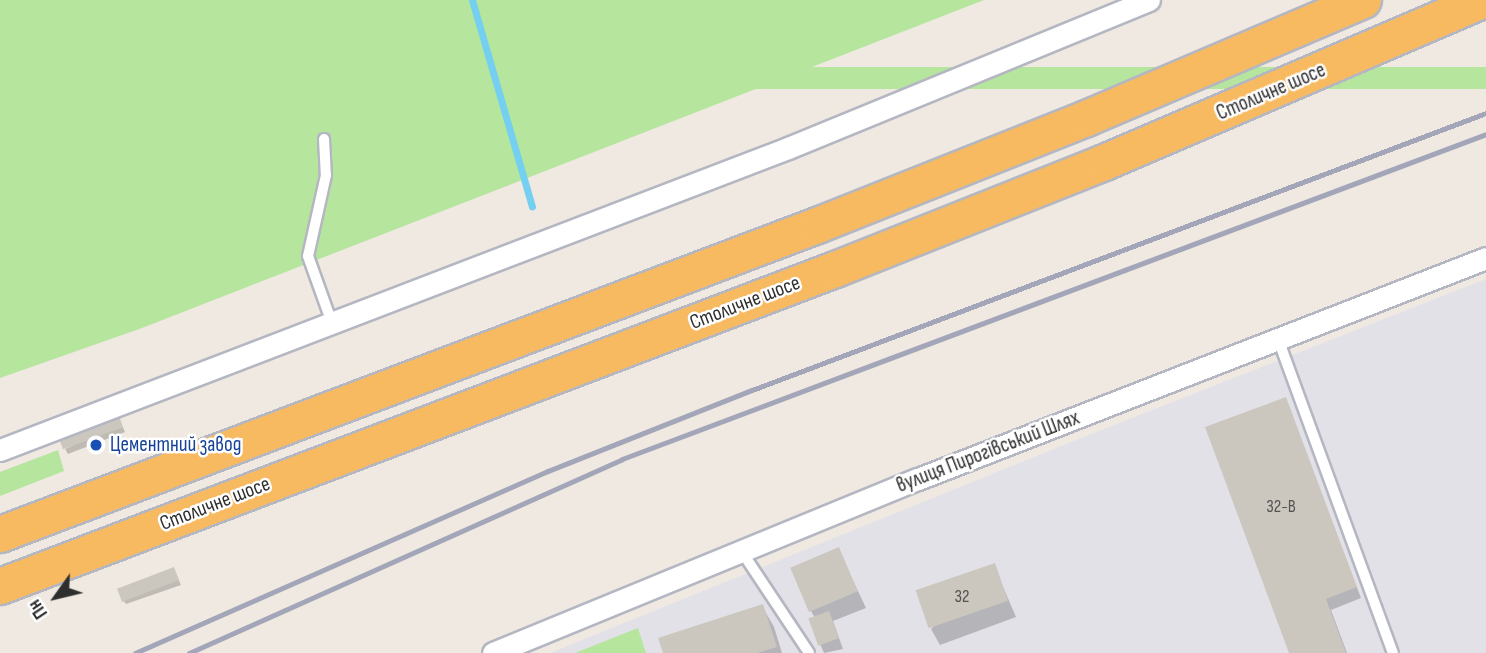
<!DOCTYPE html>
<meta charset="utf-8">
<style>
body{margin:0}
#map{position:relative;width:1486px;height:653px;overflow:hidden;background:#efe9e1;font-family:"Sofia Sans Condensed",sans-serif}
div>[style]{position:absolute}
.industrial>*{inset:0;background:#e3e1e8}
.green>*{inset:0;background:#b6e59e;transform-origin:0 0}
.shadow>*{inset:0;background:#0003}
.stream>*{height:7px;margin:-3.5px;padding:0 3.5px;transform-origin:3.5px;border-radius:3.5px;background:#75cff0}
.building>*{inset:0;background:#cbc7bf;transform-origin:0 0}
.roads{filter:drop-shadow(2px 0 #b4b7c1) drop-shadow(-2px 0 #b4b7c1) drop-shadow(0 2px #b4b7c1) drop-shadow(0 -2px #b4b7c1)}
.service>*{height:10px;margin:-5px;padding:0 5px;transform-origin:5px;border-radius:5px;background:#fff}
.minor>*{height:21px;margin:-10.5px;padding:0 10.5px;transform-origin:10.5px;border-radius:10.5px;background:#fff}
.trunk>*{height:35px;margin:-17.5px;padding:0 17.5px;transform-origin:17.5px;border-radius:17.5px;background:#f8ba60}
.rail>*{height:5px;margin:-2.5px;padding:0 2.5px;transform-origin:2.5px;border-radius:2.5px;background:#a3a6b8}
.dots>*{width:19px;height:19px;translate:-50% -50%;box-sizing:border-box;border:4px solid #fff;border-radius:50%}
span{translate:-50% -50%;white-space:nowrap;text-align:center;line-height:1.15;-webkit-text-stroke:5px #fff;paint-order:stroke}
.number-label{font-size:18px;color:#555452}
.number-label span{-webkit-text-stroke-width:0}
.street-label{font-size:21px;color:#2e2e2e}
.transit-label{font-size:21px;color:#164399}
.left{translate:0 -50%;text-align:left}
.north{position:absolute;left:21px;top:562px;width:70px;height:70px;-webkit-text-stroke:5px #fff;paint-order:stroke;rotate:236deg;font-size:19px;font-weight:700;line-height:28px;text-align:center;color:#2e2e2e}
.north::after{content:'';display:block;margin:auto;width:24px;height:32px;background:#2e2e2e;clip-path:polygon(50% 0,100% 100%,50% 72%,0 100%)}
</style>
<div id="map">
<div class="industrial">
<i style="clip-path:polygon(1486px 279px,1486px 653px,550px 653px,1086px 436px)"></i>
</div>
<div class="green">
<i style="clip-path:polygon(0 0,984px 0,142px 328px,0 378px)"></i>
<i style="left:1486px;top:67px;width:22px;height:1199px;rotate:90deg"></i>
<i style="clip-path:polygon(58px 450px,64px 471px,0 496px,0 472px)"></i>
<i style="clip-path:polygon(638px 628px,646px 653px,575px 653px)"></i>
</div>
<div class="shadow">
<i style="clip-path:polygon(1285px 400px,1361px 598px,1331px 610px,1347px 653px,1290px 653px)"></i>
<i style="clip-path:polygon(121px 423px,125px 432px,68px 454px,65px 449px)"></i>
<i style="clip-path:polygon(838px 549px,866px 608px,833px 621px,843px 649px,824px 653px,810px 620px,815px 618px,811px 611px)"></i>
<i style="clip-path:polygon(994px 566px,1016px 617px,940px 645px,931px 629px)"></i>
<i style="clip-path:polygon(176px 574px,181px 585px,126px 604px,123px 600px,119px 589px)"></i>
<i style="clip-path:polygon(762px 606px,774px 627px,782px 653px,665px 653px)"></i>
</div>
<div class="stream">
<i style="left:472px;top:0;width:215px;rotate:73.8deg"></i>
</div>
<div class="building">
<i style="clip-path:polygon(1286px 397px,1357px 587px,1326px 599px,1346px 653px,1289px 653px,1205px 427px)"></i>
<i style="left:119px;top:416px;width:12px;height:64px;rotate:70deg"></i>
<i style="left:839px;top:547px;width:48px;height:53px;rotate:67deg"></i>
<i style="left:995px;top:563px;width:40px;height:84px;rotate:71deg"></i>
<i style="left:174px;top:567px;width:14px;height:61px;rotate:69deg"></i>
<i style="clip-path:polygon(763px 604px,777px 647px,757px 653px,663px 653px,658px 638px)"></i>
<i style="left:829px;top:611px;width:29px;height:22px;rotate:70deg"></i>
</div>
<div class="roads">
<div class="service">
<i style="left:324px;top:139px;width:36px;rotate:87deg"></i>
<i style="left:326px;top:175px;width:83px;rotate:102.5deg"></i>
<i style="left:308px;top:256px;width:71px;rotate:70.3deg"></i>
<i style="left:1278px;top:339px;width:334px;rotate:69.9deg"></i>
<i style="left:742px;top:552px;width:121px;rotate:56.4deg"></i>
</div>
<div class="minor">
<i style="left:0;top:450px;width:844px;rotate:-20.97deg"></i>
<i style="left:788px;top:148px;width:390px;rotate:-22.3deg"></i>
<i style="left:493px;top:653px;width:459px;rotate:-22.3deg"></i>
<i style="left:918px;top:479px;width:609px;rotate:-21.26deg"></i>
</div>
<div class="trunk">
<i style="left:0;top:534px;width:873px;rotate:-20.72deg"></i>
<i style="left:817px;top:225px;width:289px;rotate:-21.7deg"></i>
<i style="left:1086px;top:118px;width:301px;rotate:-23.1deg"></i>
<i style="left:0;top:586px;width:893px;rotate:-20.79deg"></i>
<i style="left:835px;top:269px;width:289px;rotate:-21.7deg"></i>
<i style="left:1104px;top:162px;width:411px;rotate:-23.2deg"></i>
</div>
</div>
<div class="rail">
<i style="left:135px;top:653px;width:451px;rotate:-23.8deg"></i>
<i style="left:548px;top:471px;width:219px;rotate:-21.7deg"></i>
<i style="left:752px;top:390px;width:785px;rotate:-20.68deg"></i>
<i style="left:189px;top:653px;width:474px;rotate:-24.1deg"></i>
<i style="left:622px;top:459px;width:923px;rotate:-20.61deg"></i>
</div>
<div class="dots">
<i style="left:96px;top:445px;background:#1a4fb4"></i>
</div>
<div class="number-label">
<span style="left:1281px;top:507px">32-В</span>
<span style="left:962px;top:597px">32</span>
</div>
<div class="street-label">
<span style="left:1271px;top:92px;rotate:-23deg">Столичне шосе</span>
<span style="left:745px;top:303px;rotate:-21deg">Столичне шосе</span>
<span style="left:988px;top:452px;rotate:-21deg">вулиця Пирогівський Шлях</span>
<span style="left:215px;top:504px;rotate:-21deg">Столичне шосе</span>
</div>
<div class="transit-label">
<span class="left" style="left:110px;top:445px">Цементний завод</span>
</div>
<div class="north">Пн</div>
</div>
